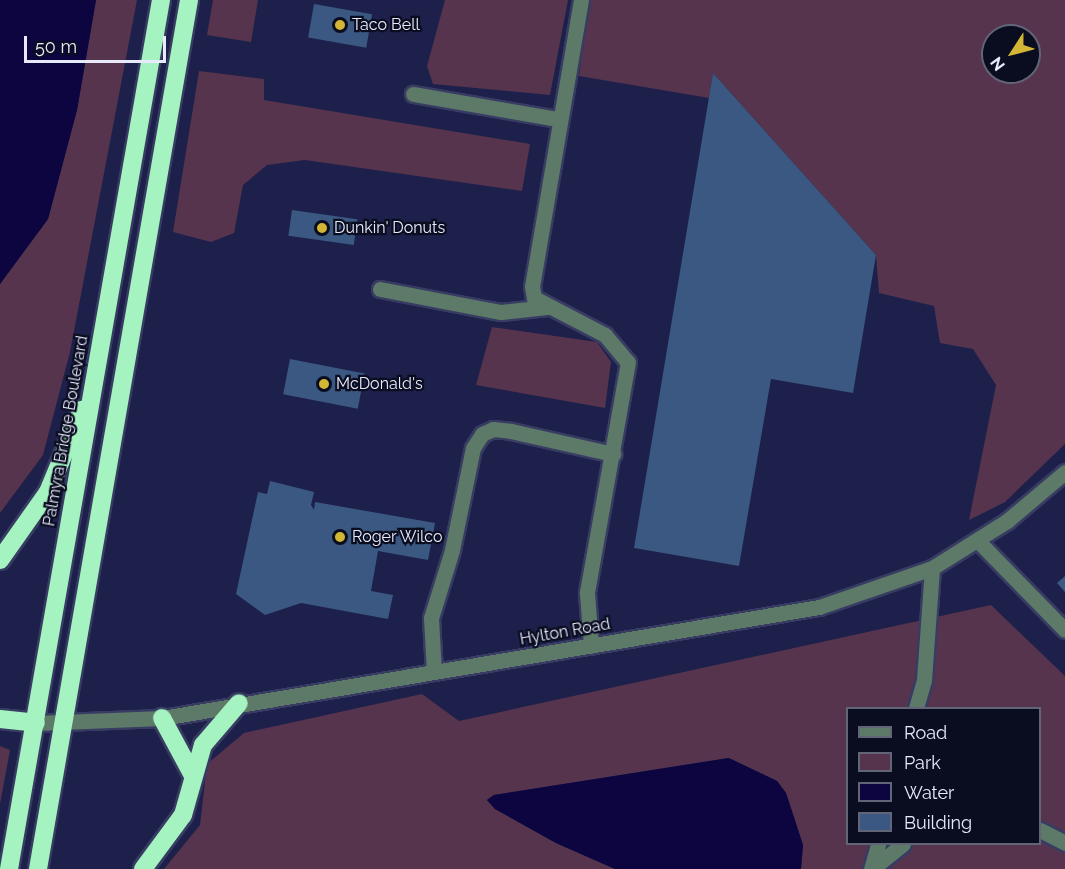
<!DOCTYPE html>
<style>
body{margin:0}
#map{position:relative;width:1065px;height:869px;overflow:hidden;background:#1c204a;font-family:Raleway,sans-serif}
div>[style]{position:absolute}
.green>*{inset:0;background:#56344e}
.water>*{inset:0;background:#0c0540}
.building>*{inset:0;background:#3a5881;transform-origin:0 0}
.roads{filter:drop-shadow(2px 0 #383c63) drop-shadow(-2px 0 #383c63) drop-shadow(0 2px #383c63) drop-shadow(0 -2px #383c63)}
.minor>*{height:15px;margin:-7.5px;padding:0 7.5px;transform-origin:7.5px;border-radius:7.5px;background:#5c7a67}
.highway>*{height:18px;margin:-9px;padding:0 9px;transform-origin:9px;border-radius:9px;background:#a5f3c1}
.dots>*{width:16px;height:16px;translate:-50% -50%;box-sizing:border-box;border:3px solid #0a0d1f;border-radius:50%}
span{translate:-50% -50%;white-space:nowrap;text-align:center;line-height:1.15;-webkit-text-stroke:4.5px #0a0d1f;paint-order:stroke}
.poi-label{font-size:16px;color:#e7eafb}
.left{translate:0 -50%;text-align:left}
.street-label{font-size:16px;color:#e7eafb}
.legend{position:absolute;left:846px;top:707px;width:195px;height:138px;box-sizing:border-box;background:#0a0d1f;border:2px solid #626577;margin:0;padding:8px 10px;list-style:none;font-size:18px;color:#e7eafb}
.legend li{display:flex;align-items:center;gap:12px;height:30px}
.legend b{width:30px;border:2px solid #626577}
.north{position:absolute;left:981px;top:24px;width:60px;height:60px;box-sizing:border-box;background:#0a0d1f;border:2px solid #626577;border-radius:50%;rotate:234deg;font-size:16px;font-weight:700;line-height:24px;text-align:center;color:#e7eafb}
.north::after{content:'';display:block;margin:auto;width:21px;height:27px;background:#d3b635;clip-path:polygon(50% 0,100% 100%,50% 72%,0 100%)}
.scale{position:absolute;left:24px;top:36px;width:142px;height:27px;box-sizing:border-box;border:3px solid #e7eafb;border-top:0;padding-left:8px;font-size:18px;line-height:21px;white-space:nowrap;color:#e7eafb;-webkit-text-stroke:4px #0a0d1f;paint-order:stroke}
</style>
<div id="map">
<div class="green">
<i style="clip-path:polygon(96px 0,137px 0,70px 352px,43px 455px,0 513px,0 284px,48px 219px,77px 110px)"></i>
<i style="clip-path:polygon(213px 0,258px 0,251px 42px,207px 35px)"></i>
<i style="clip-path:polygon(445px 0,568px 0,550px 95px,433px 84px,427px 66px)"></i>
<i style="clip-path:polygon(evenodd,589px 0,1065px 0,1065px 444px,1005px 502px,969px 520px,996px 385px,973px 349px,940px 343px,934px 306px,879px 293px,876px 255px,713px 73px,709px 98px,579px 76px,589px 0,993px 36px,1029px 36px,1029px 72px,993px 72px,993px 36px)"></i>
<i style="clip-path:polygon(199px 71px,264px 79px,264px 100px,530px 144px,522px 191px,305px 160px,267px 165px,243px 185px,234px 233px,211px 242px,173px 232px)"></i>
<i style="clip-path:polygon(492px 327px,597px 342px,611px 362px,605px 408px,476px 385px)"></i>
<i style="clip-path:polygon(evenodd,991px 605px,1065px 676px,1065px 869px,801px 869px,803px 845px,786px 793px,777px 781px,728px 758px,494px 795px,487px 800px,495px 809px,556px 843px,615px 869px,164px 869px,200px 825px,207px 764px,244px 733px,422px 694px,459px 721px,991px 605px,848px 708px,1040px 708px,1040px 844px,848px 844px,848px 708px)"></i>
<i style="clip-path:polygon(0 746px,10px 750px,0 804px)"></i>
</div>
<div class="water">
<i style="clip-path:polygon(0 0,96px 0,77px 110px,48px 219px,0 284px)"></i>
<i style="clip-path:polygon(729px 758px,777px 781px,786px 793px,803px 845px,801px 869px,615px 869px,556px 843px,495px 809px,487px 800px,494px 795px)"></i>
</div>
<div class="building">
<i style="left:314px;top:4px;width:59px;height:34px;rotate:10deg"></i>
<i style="clip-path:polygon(713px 73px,876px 255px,853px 393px,771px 379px,739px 566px,634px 548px)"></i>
<i style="left:292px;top:210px;width:66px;height:26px;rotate:8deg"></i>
<i style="left:290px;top:359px;width:76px;height:36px;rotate:11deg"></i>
<i style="clip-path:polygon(270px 481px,314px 492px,311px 505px,314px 510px,315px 502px,435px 523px,428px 560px,378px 551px,371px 591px,393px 595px,388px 619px,301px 603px,265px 615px,236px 594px,258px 492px,267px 494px)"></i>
<i style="clip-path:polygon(1065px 576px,1065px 592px,1057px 583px)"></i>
</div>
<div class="roads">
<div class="minor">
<i style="left:581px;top:0;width:290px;rotate:99.7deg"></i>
<i style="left:532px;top:286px;width:12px;rotate:81deg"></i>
<i style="left:534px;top:298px;width:80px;rotate:27.5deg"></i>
<i style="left:605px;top:335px;width:35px;rotate:50deg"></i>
<i style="left:628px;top:362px;width:235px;rotate:100.1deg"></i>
<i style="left:587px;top:593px;width:53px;rotate:85.7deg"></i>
<i style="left:413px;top:94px;width:147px;rotate:9.8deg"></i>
<i style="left:380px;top:289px;width:123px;rotate:10.8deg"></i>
<i style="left:501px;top:312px;width:46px;rotate:-6.2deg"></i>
<i style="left:978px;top:541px;width:124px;rotate:45.7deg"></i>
<i style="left:434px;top:672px;width:54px;rotate:-93.2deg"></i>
<i style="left:431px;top:618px;width:71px;rotate:-72.8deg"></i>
<i style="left:452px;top:550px;width:104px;rotate:-78.4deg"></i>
<i style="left:473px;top:448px;width:17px;rotate:-57deg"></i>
<i style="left:482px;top:434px;width:12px;rotate:-24deg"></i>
<i style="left:493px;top:429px;width:18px;rotate:6deg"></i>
<i style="left:511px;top:431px;width:105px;rotate:12.7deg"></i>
<i style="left:916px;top:708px;width:29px;rotate:-74deg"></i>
<i style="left:924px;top:680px;width:112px;rotate:-85.9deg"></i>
<i style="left:36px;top:723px;width:126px;rotate:-2.3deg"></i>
<i style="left:162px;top:718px;width:666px;rotate:-9.59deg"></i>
<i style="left:819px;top:607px;width:120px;rotate:-19deg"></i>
<i style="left:932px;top:568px;width:89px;rotate:-32.1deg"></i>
<i style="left:1007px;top:521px;width:76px;rotate:-40.2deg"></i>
<i style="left:1040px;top:830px;width:28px;rotate:27deg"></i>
<i style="left:871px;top:869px;width:26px;rotate:-74deg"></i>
<i style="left:872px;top:869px;width:40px;rotate:-39deg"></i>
</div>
<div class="highway">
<i style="left:0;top:560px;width:83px;rotate:-54.8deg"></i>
<i style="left:48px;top:492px;width:89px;rotate:-67.5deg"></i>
<i style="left:162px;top:718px;width:64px;rotate:61.8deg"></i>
<i style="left:0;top:719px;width:36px;rotate:6deg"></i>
<i style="left:9px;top:869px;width:882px;rotate:-80.08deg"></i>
<i style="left:38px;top:869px;width:882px;rotate:-80.14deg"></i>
<i style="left:143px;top:869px;width:67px;rotate:-53.5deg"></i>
<i style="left:183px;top:815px;width:73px;rotate:-74.1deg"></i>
<i style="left:203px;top:745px;width:55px;rotate:-49.4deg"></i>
</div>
</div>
<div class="dots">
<i style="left:340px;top:25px;background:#d3b635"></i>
<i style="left:322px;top:228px;background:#d3b635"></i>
<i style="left:324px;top:384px;background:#d3b635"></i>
<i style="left:340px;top:537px;background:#d3b635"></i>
</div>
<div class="poi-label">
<span class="left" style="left:352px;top:25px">Taco Bell</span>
<span class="left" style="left:334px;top:228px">Dunkin' Donuts</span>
<span class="left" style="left:336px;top:384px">McDonald's</span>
<span class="left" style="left:352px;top:537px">Roger Wilco</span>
</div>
<div class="street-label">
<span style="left:66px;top:431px;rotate:-80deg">Palmyra Bridge Boulevard</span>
<span style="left:565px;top:632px;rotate:-10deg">Hylton Road</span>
</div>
<ul class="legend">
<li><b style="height:8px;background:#5c7a67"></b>Road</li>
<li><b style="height:16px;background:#56344e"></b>Park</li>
<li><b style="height:16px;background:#0c0540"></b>Water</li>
<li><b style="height:16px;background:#3a5881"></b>Building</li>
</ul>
<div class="north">N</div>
<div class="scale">50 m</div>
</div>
